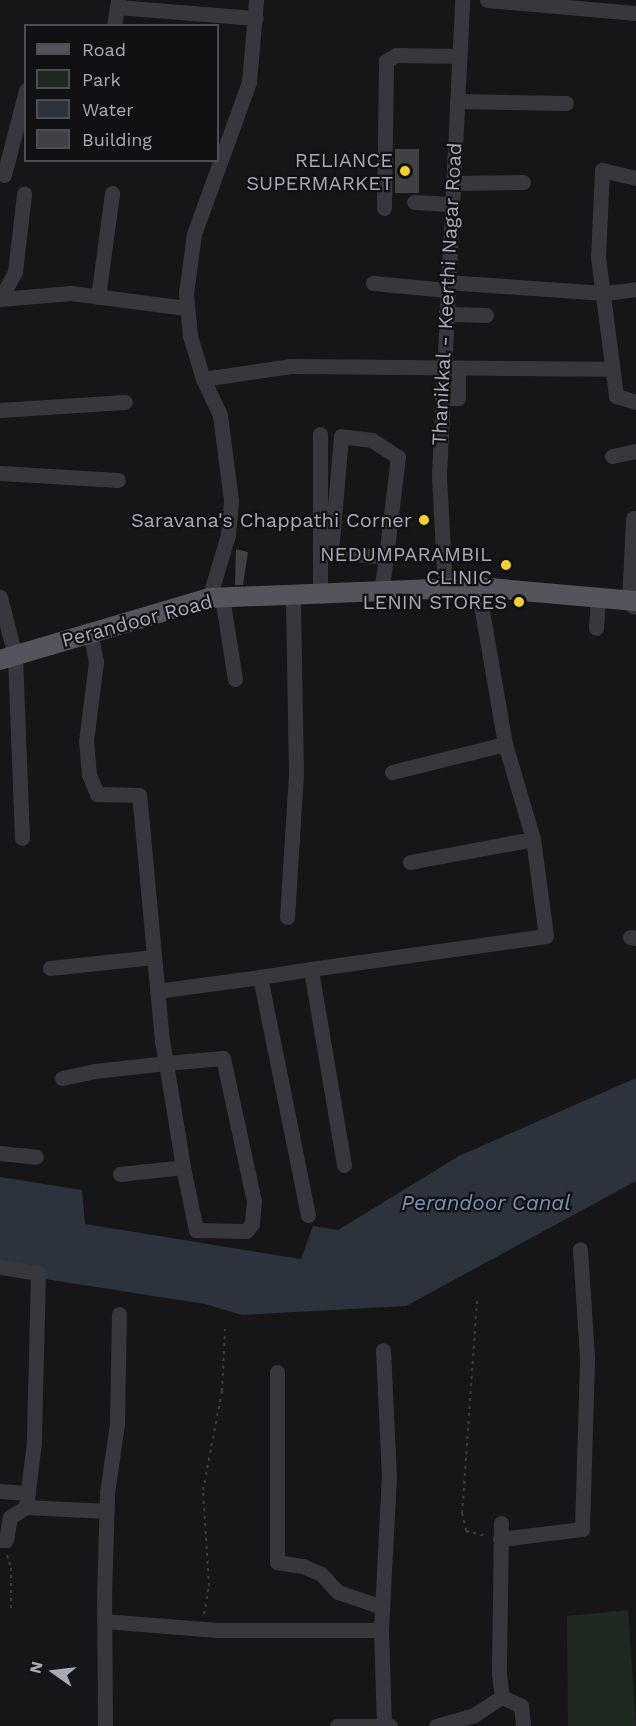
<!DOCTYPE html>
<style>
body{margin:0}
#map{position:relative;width:636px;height:1726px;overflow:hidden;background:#161618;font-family:"Work Sans",sans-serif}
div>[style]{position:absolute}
.green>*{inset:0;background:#202822}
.water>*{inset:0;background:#2c333c}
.building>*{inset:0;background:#404045;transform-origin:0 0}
.path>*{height:2px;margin-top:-1px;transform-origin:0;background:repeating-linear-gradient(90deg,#3d3e44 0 3px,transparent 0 7.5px)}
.minor>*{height:15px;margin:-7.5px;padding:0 7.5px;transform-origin:7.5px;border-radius:7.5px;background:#37373d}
.major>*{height:20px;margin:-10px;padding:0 10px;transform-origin:10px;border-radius:10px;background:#53545c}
.dots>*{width:16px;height:16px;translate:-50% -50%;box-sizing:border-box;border:3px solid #111113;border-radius:50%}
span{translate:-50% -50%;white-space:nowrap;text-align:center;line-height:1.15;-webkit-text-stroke:4.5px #111113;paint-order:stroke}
.poi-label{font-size:20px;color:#a8aab8}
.right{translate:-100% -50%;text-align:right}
.street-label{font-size:20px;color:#a8aab8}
.water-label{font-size:21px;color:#7e93b4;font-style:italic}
.legend{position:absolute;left:24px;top:24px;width:195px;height:138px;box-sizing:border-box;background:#111113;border:2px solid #4d4e55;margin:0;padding:8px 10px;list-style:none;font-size:18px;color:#a8aab8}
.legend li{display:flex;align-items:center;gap:12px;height:30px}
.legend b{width:30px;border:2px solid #4d4e55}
.north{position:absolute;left:24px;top:1642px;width:60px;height:60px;-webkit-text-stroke:4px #111113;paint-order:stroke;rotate:284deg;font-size:16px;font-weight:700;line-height:24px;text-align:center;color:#a8aab8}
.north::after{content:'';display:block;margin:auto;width:21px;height:27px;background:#a8aab8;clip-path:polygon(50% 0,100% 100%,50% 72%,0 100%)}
</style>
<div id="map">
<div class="green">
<i style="clip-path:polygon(628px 1610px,636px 1726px,568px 1726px,567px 1616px)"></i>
</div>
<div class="water">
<i style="clip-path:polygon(636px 1078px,636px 1181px,406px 1306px,242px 1315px,205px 1304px,0 1272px,0 1177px,82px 1190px,85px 1224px,301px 1259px,313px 1226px,338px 1230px,459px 1156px)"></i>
</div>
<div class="building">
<i style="left:395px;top:149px;width:24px;height:44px"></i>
<i style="clip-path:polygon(236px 549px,248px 552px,243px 585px,235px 585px)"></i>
</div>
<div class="path">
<i style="left:477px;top:1301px;width:213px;rotate:94deg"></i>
<i style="left:462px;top:1513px;width:18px;rotate:77deg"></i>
<i style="left:466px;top:1531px;width:21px;rotate:14deg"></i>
<i style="left:7px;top:1555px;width:14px;rotate:73deg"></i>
<i style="left:11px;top:1568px;width:40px;rotate:90deg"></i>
<i style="left:204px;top:1614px;width:28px;rotate:-80deg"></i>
<i style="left:209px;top:1586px;width:96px;rotate:-93.6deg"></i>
<i style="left:203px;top:1490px;width:101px;rotate:-79.1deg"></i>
<i style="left:222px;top:1391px;width:62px;rotate:-87.2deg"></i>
</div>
<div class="minor">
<i style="left:487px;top:0;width:150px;rotate:5deg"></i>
<i style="left:117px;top:7px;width:139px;rotate:4.5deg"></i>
<i style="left:114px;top:26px;width:26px;rotate:-81deg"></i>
<i style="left:457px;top:101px;width:109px;rotate:1.1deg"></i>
<i style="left:4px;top:175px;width:88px;rotate:-75.5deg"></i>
<i style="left:636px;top:178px;width:35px;rotate:-167deg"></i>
<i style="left:602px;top:170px;width:87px;rotate:92.6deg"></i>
<i style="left:598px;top:257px;width:140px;rotate:82.6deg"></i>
<i style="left:616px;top:396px;width:21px;rotate:17deg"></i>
<i style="left:452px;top:183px;width:71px;rotate:-0.8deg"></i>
<i style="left:414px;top:202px;width:37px;rotate:3deg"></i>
<i style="left:384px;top:208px;width:147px;rotate:-89.2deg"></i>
<i style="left:386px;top:61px;width:12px;rotate:-31deg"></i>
<i style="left:396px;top:55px;width:63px;rotate:0.9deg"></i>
<i style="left:447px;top:282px;width:158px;rotate:4deg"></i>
<i style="left:605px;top:293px;width:31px;rotate:-7deg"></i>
<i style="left:373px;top:283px;width:74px;rotate:5.4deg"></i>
<i style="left:98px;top:297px;width:105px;rotate:-82.3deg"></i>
<i style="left:0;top:299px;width:71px;rotate:-4.8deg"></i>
<i style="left:71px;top:293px;width:116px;rotate:7.4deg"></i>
<i style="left:0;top:299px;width:31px;rotate:-61deg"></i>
<i style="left:15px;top:272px;width:79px;rotate:-83.4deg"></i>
<i style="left:445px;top:314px;width:41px;rotate:1.4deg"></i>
<i style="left:203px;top:379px;width:89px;rotate:-8.4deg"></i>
<i style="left:291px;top:366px;width:319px;rotate:0.5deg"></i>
<i style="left:442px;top:398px;width:16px"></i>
<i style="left:458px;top:398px;width:21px;rotate:-90deg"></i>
<i style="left:0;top:410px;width:125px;rotate:-3.7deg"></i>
<i style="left:612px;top:456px;width:25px;rotate:-12deg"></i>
<i style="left:0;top:473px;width:118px;rotate:3.4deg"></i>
<i style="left:633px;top:518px;width:85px;rotate:92.7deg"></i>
<i style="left:629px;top:603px;width:6px;rotate:39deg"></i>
<i style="left:445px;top:587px;width:112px;rotate:-93.1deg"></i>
<i style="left:439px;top:475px;width:476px;rotate:-87.2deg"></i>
<i style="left:381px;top:590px;width:33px;rotate:-81deg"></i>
<i style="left:386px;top:557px;width:101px;rotate:-83.2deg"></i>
<i style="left:398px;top:457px;width:31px;rotate:-147deg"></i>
<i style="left:372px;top:440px;width:31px;rotate:-173deg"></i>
<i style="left:341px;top:436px;width:116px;rotate:94.9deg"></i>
<i style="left:331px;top:552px;width:55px;rotate:5.2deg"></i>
<i style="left:320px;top:594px;width:160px;rotate:-90deg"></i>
<i style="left:0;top:597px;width:61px;rotate:75.7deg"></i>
<i style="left:15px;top:656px;width:182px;rotate:87.8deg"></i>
<i style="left:222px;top:597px;width:83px;rotate:81deg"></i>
<i style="left:209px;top:598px;width:66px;rotate:-73.2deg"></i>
<i style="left:228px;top:535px;width:35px;rotate:-85deg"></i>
<i style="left:231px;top:500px;width:86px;rotate:-97.4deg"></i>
<i style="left:220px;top:415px;width:40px;rotate:-115deg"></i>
<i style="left:203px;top:379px;width:45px;rotate:-106.8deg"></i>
<i style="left:190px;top:336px;width:43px;rotate:-95.3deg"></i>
<i style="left:186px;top:293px;width:60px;rotate:-82.3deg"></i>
<i style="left:194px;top:234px;width:162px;rotate:-70.1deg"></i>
<i style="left:249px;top:82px;width:82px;rotate:-85.1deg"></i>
<i style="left:596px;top:628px;width:31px;rotate:-86deg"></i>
<i style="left:392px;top:772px;width:116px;rotate:-13.9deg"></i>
<i style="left:410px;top:862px;width:125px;rotate:-10.6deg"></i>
<i style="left:287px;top:917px;width:143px;rotate:-86.4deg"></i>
<i style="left:296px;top:774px;width:178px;rotate:-91deg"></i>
<i style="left:630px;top:937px;width:6px;rotate:9deg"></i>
<i style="left:50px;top:968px;width:104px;rotate:-6.1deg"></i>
<i style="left:157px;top:991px;width:104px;rotate:-7.7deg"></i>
<i style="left:62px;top:1078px;width:34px;rotate:-12deg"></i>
<i style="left:95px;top:1071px;width:71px;rotate:-6.4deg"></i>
<i style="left:166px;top:1063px;width:57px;rotate:-5deg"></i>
<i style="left:223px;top:1058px;width:146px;rotate:77.8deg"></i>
<i style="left:254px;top:1201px;width:23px;rotate:95deg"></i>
<i style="left:252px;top:1224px;width:9px;rotate:131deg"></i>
<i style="left:246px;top:1231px;width:50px;rotate:-178.9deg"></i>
<i style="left:196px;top:1230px;width:64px;rotate:-101.7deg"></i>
<i style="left:183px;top:1167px;width:105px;rotate:-99.3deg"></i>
<i style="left:166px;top:1063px;width:22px;rotate:-100deg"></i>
<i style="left:162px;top:1041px;width:247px;rotate:-95.3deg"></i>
<i style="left:139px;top:795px;width:42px;rotate:-178.6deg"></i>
<i style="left:97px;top:794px;width:22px;rotate:-112deg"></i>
<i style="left:89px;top:774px;width:33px;rotate:-95deg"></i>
<i style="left:86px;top:741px;width:80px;rotate:-82.8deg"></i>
<i style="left:96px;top:662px;width:32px;rotate:-101deg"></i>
<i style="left:0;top:1153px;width:36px;rotate:6deg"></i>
<i style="left:344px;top:1165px;width:199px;rotate:-99.6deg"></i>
<i style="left:311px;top:969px;width:237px;rotate:-8deg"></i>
<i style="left:546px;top:936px;width:98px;rotate:-97.6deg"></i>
<i style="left:533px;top:839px;width:99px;rotate:-106.4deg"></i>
<i style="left:505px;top:744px;width:159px;rotate:-99.8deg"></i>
<i style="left:120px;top:1174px;width:63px;rotate:-6.3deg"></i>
<i style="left:308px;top:1215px;width:243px;rotate:-101.4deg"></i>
<i style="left:260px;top:977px;width:52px;rotate:-8.9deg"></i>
<i style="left:0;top:1267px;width:38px;rotate:9deg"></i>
<i style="left:38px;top:1273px;width:169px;rotate:91.4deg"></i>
<i style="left:34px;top:1442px;width:65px;rotate:97deg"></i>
<i style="left:26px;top:1507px;width:81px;rotate:2.8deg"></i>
<i style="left:383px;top:1350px;width:126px;rotate:87.3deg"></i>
<i style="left:389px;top:1476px;width:154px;rotate:93deg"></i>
<i style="left:381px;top:1630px;width:95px;rotate:88.2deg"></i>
<i style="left:277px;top:1372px;width:190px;rotate:90deg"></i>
<i style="left:277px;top:1562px;width:26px;rotate:9deg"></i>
<i style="left:303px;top:1566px;width:20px;rotate:24deg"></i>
<i style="left:321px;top:1574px;width:25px;rotate:47deg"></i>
<i style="left:338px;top:1592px;width:46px;rotate:18.8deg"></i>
<i style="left:0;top:1491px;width:28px;rotate:4deg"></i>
<i style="left:501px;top:1523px;width:151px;rotate:90.8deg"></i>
<i style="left:499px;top:1674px;width:23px;rotate:83deg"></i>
<i style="left:502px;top:1697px;width:21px;rotate:25deg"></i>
<i style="left:521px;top:1706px;width:20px;rotate:84deg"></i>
<i style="left:500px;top:1539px;width:83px;rotate:-7deg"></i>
<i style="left:582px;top:1529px;width:172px;rotate:-88.3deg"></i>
<i style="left:587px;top:1357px;width:108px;rotate:-93.7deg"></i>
<i style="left:0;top:1540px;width:6px"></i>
<i style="left:6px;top:1540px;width:23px;rotate:-80deg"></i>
<i style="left:10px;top:1517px;width:19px;rotate:-32deg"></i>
<i style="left:104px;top:1621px;width:113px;rotate:4.6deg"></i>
<i style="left:217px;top:1630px;width:164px"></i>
<i style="left:105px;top:1726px;width:130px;rotate:-90.4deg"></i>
<i style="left:104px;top:1596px;width:103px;rotate:-88.3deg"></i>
<i style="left:107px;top:1493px;width:70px;rotate:-81.8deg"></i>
<i style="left:117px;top:1424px;width:110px;rotate:-89deg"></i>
<i style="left:337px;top:1726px;width:53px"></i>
<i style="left:436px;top:1726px;width:40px;rotate:-16deg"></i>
<i style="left:474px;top:1715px;width:33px;rotate:-33deg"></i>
</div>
<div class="major">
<i style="left:0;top:660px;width:218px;rotate:-16.5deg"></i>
<i style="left:209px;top:598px;width:269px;rotate:-2.3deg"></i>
<i style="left:478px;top:587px;width:159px;rotate:5.1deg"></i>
</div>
<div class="dots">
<i style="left:405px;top:171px;background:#f7d030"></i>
<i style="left:424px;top:520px;background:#f7d030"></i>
<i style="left:506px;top:565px;background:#f7d030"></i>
<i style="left:519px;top:602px;background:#f7d030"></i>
</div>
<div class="poi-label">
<span class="right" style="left:393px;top:172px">RELIANCE<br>SUPERMARKET</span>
<span class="right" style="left:412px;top:520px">Saravana's Chappathi Corner</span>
<span class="right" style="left:492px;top:566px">NEDUMPARAMBIL<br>CLINIC</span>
<span class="right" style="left:507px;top:602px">LENIN STORES</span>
</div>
<div class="street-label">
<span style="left:447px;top:294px;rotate:-87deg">Thanikkal - Keerthi Nagar Road</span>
<span style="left:137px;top:621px;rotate:-15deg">Perandoor Road</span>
</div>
<div class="water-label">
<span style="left:486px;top:1203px">Perandoor Canal</span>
</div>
<ul class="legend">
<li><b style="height:8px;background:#53545c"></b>Road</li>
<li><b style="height:16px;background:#202822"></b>Park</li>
<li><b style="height:16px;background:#2c333c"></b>Water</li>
<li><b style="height:16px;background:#404045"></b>Building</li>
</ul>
<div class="north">N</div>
</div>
